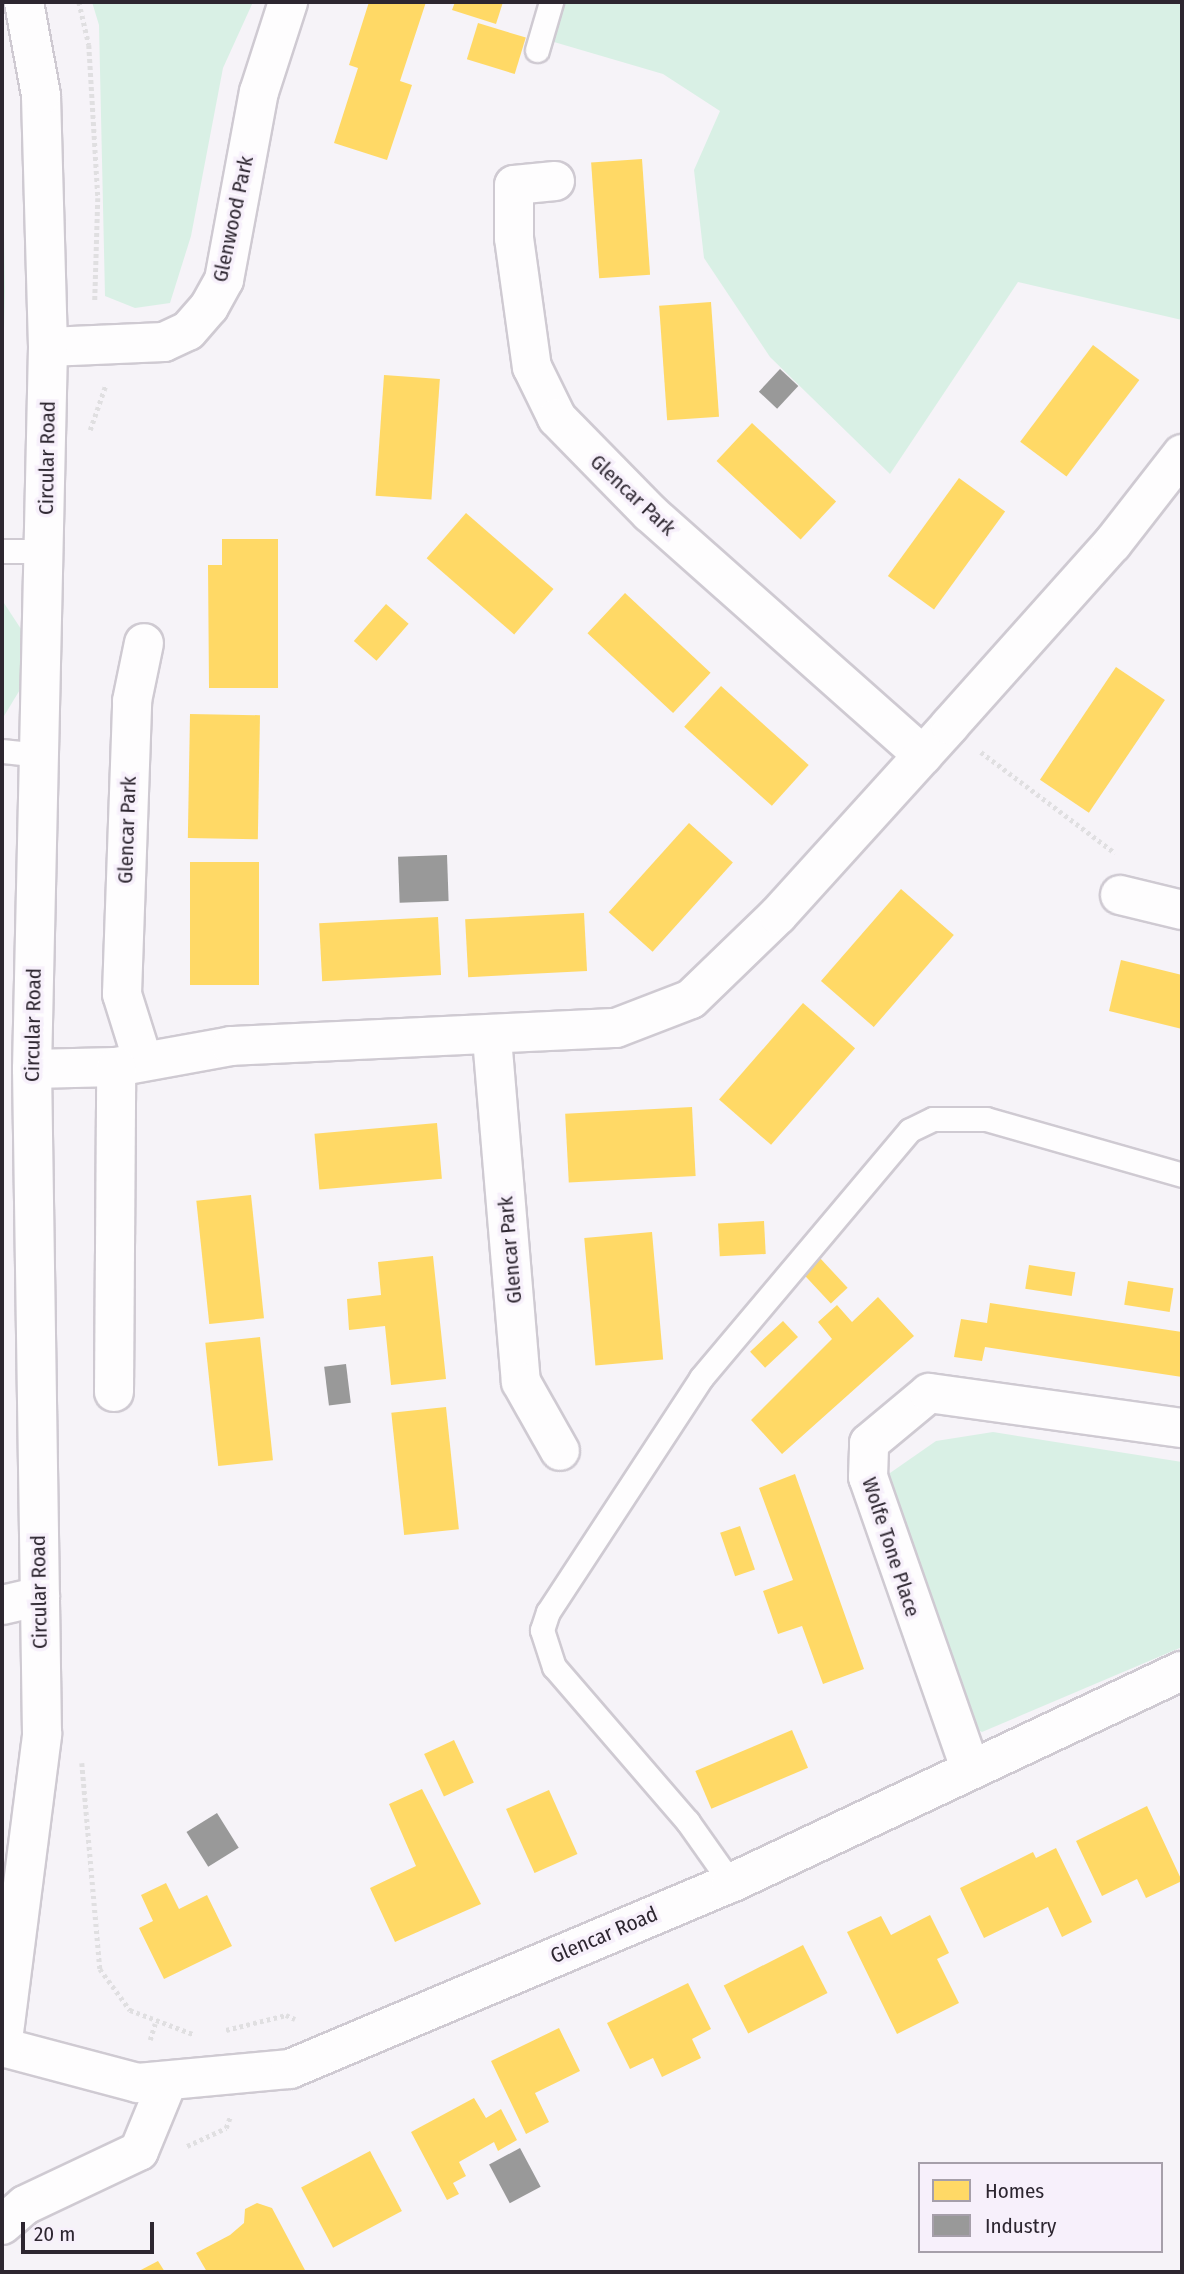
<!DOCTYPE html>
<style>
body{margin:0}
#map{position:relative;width:1184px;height:2274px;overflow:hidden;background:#f6f3f8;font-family:"Fira Sans Condensed",sans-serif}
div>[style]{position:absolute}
.green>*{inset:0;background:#d9f0e5}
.homes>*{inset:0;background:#ffd966;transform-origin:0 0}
.industry>*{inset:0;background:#999;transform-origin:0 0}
.path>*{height:4.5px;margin-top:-2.25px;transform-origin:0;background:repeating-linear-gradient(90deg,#e0dfe1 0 3.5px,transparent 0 7px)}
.roads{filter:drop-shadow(2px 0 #cfcad2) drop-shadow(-2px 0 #cfcad2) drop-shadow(0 2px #cfcad2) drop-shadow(0 -2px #cfcad2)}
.service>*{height:23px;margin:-11.5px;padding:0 11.5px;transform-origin:11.5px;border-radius:11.5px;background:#fefdfe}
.minor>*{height:38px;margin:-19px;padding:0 19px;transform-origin:19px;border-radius:19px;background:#fefdfe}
.tertiary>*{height:38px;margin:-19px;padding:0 19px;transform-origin:19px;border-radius:19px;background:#fefdfe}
span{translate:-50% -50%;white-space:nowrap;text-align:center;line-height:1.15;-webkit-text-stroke:7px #f7f0fb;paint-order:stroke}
.street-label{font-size:21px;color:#2d2630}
.frame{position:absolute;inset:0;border:4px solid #2d2630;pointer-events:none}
.legend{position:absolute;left:918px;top:2162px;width:245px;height:91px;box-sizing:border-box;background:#f7f0fb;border:2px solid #a69faa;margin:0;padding:9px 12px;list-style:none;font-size:21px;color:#2d2630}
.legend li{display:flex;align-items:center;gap:14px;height:35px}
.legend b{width:35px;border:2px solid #a69faa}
.scale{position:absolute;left:21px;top:2222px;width:133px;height:32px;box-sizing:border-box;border:4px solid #2d2630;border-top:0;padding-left:9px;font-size:21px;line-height:24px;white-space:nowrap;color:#2d2630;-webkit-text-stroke:5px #f7f0fb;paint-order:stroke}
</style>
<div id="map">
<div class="green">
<i style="clip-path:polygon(92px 2px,253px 2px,223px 68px,191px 236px,170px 303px,135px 308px,105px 296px,99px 25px)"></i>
<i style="clip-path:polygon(565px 2px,1182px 2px,1182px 320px,1018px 282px,890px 474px,770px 357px,704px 258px,694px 170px,720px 111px,663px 74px,554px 42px)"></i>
<i style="clip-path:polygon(2px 113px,5px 291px,2px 405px)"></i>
<i style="clip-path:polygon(2px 600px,21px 629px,21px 688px,4px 716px)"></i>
<i style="clip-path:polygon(993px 1432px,1182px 1462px,1182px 1647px,982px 1732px,960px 1721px,882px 1503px,890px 1473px,936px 1441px)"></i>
</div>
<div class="homes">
<i style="clip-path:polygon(369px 2px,426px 2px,400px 81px,412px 85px,387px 160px,334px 143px,358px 68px,349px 65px)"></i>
<i style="clip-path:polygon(455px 2px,503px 2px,496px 24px,452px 10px)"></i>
<i style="left:478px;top:23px;width:50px;height:38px;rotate:17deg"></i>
<i style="left:642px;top:159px;width:116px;height:51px;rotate:86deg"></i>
<i style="left:711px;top:302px;width:115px;height:52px;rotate:86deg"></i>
<i style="left:1093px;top:345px;width:58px;height:121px;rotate:37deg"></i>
<i style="left:384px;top:375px;width:56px;height:121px;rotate:4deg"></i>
<i style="left:752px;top:423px;width:115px;height:52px;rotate:43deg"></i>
<i style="left:959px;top:478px;width:57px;height:121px;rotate:36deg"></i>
<i style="left:466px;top:513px;width:116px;height:60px;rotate:41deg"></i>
<i style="clip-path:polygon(222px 539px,278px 539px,278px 688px,209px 688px,208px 565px,222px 565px)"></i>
<i style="left:625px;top:593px;width:117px;height:55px;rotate:43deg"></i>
<i style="left:386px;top:604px;width:30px;height:49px;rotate:41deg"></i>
<i style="left:1116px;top:667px;width:59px;height:136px;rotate:34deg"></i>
<i style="left:721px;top:686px;width:118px;height:55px;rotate:42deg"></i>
<i style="left:190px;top:714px;width:70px;height:124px;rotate:1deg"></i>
<i style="left:689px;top:823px;width:59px;height:120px;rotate:42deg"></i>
<i style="left:190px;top:862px;width:69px;height:123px"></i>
<i style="left:901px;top:889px;width:70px;height:122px;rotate:41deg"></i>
<i style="left:584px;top:913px;width:58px;height:119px;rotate:87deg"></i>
<i style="left:438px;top:917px;width:58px;height:119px;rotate:87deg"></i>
<i style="clip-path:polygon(1121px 960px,1182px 975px,1182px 1029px,1109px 1011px)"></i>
<i style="left:803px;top:1003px;width:69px;height:128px;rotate:41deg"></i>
<i style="left:692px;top:1107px;width:69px;height:127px;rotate:87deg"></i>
<i style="left:437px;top:1123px;width:56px;height:123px;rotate:85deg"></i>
<i style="left:251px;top:1195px;width:124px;height:55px;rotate:84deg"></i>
<i style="left:764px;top:1221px;width:33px;height:46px;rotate:87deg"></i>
<i style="left:652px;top:1232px;width:128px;height:68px;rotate:85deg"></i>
<i style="clip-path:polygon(433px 1256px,446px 1379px,391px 1385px,385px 1326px,349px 1330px,347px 1299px,381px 1295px,378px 1262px)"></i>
<i style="left:819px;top:1257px;width:42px;height:23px;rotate:47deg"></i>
<i style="left:1029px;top:1265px;width:47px;height:24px;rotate:9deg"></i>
<i style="left:1128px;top:1281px;width:46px;height:24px;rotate:9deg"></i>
<i style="clip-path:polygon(878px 1297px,914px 1336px,782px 1454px,751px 1420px,832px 1339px,818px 1322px,837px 1305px,852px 1322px)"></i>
<i style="clip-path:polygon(990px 1303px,1182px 1332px,1182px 1377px,985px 1347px,982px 1361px,954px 1357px,961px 1319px,987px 1323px)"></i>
<i style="left:783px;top:1321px;width:22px;height:45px;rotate:47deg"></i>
<i style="left:260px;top:1337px;width:124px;height:55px;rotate:84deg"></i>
<i style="left:446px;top:1407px;width:123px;height:55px;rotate:84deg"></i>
<i style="clip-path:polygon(795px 1474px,864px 1669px,823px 1684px,802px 1626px,778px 1634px,763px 1591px,793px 1580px,759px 1488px)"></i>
<i style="left:740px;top:1526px;width:46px;height:21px;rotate:71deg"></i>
<i style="left:792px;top:1730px;width:41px;height:105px;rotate:67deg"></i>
<i style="left:454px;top:1740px;width:47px;height:33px;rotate:65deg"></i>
<i style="clip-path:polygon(422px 1789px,481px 1904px,395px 1942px,370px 1888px,416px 1866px,389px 1804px)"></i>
<i style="left:549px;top:1790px;width:70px;height:47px;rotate:66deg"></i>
<i style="clip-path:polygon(1147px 1806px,1182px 1881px,1146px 1898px,1137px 1879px,1102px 1896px,1076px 1841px)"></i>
<i style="clip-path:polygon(1056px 1848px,1092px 1922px,1062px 1937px,1048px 1907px,984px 1938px,960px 1888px,1033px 1852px,1036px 1858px)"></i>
<i style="clip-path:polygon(166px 1883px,179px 1909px,207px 1895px,232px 1946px,164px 1979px,139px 1928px,153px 1921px,141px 1895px)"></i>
<i style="clip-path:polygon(930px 1915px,949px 1953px,937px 1959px,959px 2003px,897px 2034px,847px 1932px,881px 1916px,891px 1935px)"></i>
<i style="left:803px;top:1945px;width:54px;height:89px;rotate:63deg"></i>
<i style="clip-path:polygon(688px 1983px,711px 2029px,692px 2039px,701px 2058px,662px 2077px,653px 2058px,630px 2069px,607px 2023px)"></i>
<i style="clip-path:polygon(559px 2028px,580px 2071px,535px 2093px,549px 2122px,526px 2134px,491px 2061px)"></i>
<i style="clip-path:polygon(474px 2098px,486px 2118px,501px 2109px,517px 2140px,498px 2151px,494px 2142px,459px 2162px,466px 2176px,453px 2183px,459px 2194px,447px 2200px,411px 2132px)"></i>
<i style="left:370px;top:2151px;width:68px;height:78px;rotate:62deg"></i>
<i style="clip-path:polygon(257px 2203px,272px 2208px,306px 2272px,207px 2272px,196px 2253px,230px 2235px,244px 2223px,245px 2209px)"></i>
<i style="clip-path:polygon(158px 2261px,165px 2272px,137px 2272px)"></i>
</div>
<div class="industry">
<i style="left:780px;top:369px;width:25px;height:31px;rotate:43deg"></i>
<i style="left:447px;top:855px;width:46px;height:49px;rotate:88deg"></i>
<i style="left:346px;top:1364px;width:39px;height:22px;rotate:83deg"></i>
<i style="left:217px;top:1813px;width:41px;height:36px;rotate:58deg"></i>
<i style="left:520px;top:2148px;width:44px;height:35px;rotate:62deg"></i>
</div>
<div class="path">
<i style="left:79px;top:2px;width:44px;rotate:76.9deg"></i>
<i style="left:89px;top:45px;width:153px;rotate:86.6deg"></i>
<i style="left:98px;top:198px;width:104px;rotate:91.7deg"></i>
<i style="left:90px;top:430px;width:46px;rotate:-70.8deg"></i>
<i style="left:981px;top:752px;width:168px;rotate:37deg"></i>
<i style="left:82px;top:1763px;width:207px;rotate:85deg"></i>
<i style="left:100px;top:1969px;width:51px;rotate:53.8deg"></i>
<i style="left:130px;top:2010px;width:67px;rotate:20.9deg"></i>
<i style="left:226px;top:2030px;width:62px;rotate:-14deg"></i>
<i style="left:286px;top:2015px;width:10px;rotate:24deg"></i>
<i style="left:150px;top:2040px;width:17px;rotate:-73deg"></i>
<i style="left:187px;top:2146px;width:43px;rotate:-24.8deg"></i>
<i style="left:226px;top:2128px;width:12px;rotate:-70deg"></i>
</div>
<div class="roads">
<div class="service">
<i style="left:537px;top:50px;width:50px;rotate:-73.7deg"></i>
<i style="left:2px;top:551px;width:43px"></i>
<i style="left:2px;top:751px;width:39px;rotate:6deg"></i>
<i style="left:731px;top:1883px;width:75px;rotate:-125.2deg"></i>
<i style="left:688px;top:1822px;width:205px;rotate:-130.8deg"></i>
<i style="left:554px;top:1667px;width:39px;rotate:-108deg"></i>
<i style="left:542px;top:1630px;width:19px;rotate:-72deg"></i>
<i style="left:548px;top:1612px;width:280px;rotate:-56.8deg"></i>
<i style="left:701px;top:1378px;width:324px;rotate:-49.9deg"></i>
<i style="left:910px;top:1130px;width:25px;rotate:-26deg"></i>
<i style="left:933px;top:1119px;width:53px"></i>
<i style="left:986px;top:1119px;width:204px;rotate:15.9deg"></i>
</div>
<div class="minor">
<i style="left:555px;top:181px;width:41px;rotate:174.4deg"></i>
<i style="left:514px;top:185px;width:53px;rotate:90deg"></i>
<i style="left:514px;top:238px;width:130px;rotate:82.1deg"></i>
<i style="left:532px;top:367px;width:57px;rotate:63.9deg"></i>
<i style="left:557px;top:418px;width:133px;rotate:45.6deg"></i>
<i style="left:650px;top:513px;width:365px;rotate:41.6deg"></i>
<i style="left:48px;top:347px;width:116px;rotate:-2.5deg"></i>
<i style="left:164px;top:342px;width:26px;rotate:-25deg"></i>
<i style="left:188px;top:331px;width:32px;rotate:-49deg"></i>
<i style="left:209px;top:307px;width:31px;rotate:-61deg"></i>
<i style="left:224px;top:280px;width:191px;rotate:-79.5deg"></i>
<i style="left:259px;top:92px;width:95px;rotate:-72.1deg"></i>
<i style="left:1120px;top:895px;width:64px;rotate:13.6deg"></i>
<i style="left:492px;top:1038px;width:345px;rotate:85.2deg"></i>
<i style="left:521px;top:1382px;width:79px;rotate:60.5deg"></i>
<i style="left:142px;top:1058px;width:67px;rotate:-107.4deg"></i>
<i style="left:122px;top:994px;width:293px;rotate:-88deg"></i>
<i style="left:132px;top:701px;width:59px;rotate:-78.3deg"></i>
<i style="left:32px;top:1069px;width:84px;rotate:-1.4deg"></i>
<i style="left:116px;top:1067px;width:117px;rotate:-10.3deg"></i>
<i style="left:231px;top:1046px;width:385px;rotate:-2.7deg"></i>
<i style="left:616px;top:1028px;width:80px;rotate:-21.1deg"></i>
<i style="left:691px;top:999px;width:121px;rotate:-44deg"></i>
<i style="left:778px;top:915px;width:256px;rotate:-47.8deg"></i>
<i style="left:950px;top:725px;width:243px;rotate:-48.2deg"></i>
<i style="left:1112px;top:544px;width:114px;rotate:-52.1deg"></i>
<i style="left:114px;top:1392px;width:325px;rotate:-89.6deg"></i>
<i style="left:2px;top:1605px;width:39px;rotate:-13deg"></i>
<i style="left:970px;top:1768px;width:308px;rotate:-109.3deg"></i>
<i style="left:868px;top:1477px;width:34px;rotate:-88deg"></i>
<i style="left:869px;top:1443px;width:78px;rotate:-39.8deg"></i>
<i style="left:929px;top:1393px;width:255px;rotate:7.9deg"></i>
<i style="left:2px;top:2225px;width:30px;rotate:-41deg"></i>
<i style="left:25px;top:2205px;width:126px;rotate:-25.3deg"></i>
<i style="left:139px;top:2151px;width:74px;rotate:-67.6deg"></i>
</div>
<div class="tertiary">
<i style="left:2px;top:2047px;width:141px;rotate:14.8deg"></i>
<i style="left:138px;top:2083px;width:153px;rotate:-5.3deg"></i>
<i style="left:290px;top:2069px;width:479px;rotate:-22.9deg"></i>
<i style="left:731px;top:1883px;width:498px;rotate:-25.2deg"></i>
<i style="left:2px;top:2048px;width:317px;rotate:-82.7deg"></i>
<i style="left:42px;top:1734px;width:665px;rotate:-90.86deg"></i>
<i style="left:32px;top:1069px;width:722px;rotate:-88.73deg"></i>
<i style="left:48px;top:347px;width:252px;rotate:-91.6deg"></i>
<i style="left:41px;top:95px;width:95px;rotate:-100.4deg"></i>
</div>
</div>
<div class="street-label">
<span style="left:233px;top:219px;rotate:-78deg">Glenwood Park</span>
<span style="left:47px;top:458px;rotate:-89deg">Circular Road</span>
<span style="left:633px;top:495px;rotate:43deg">Glencar Park</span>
<span style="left:127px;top:830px;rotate:-88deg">Glencar Park</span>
<span style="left:33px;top:1025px;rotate:-89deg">Circular Road</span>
<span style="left:510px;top:1250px;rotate:-95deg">Glencar Park</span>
<span style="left:891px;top:1547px;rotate:72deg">Wolfe Tone Place</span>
<span style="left:39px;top:1592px;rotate:-91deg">Circular Road</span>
<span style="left:604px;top:1935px;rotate:-23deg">Glencar Road</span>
</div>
<div class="frame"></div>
<ul class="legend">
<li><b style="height:19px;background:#ffd966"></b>Homes</li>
<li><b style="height:19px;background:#999"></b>Industry</li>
</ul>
<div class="scale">20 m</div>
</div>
